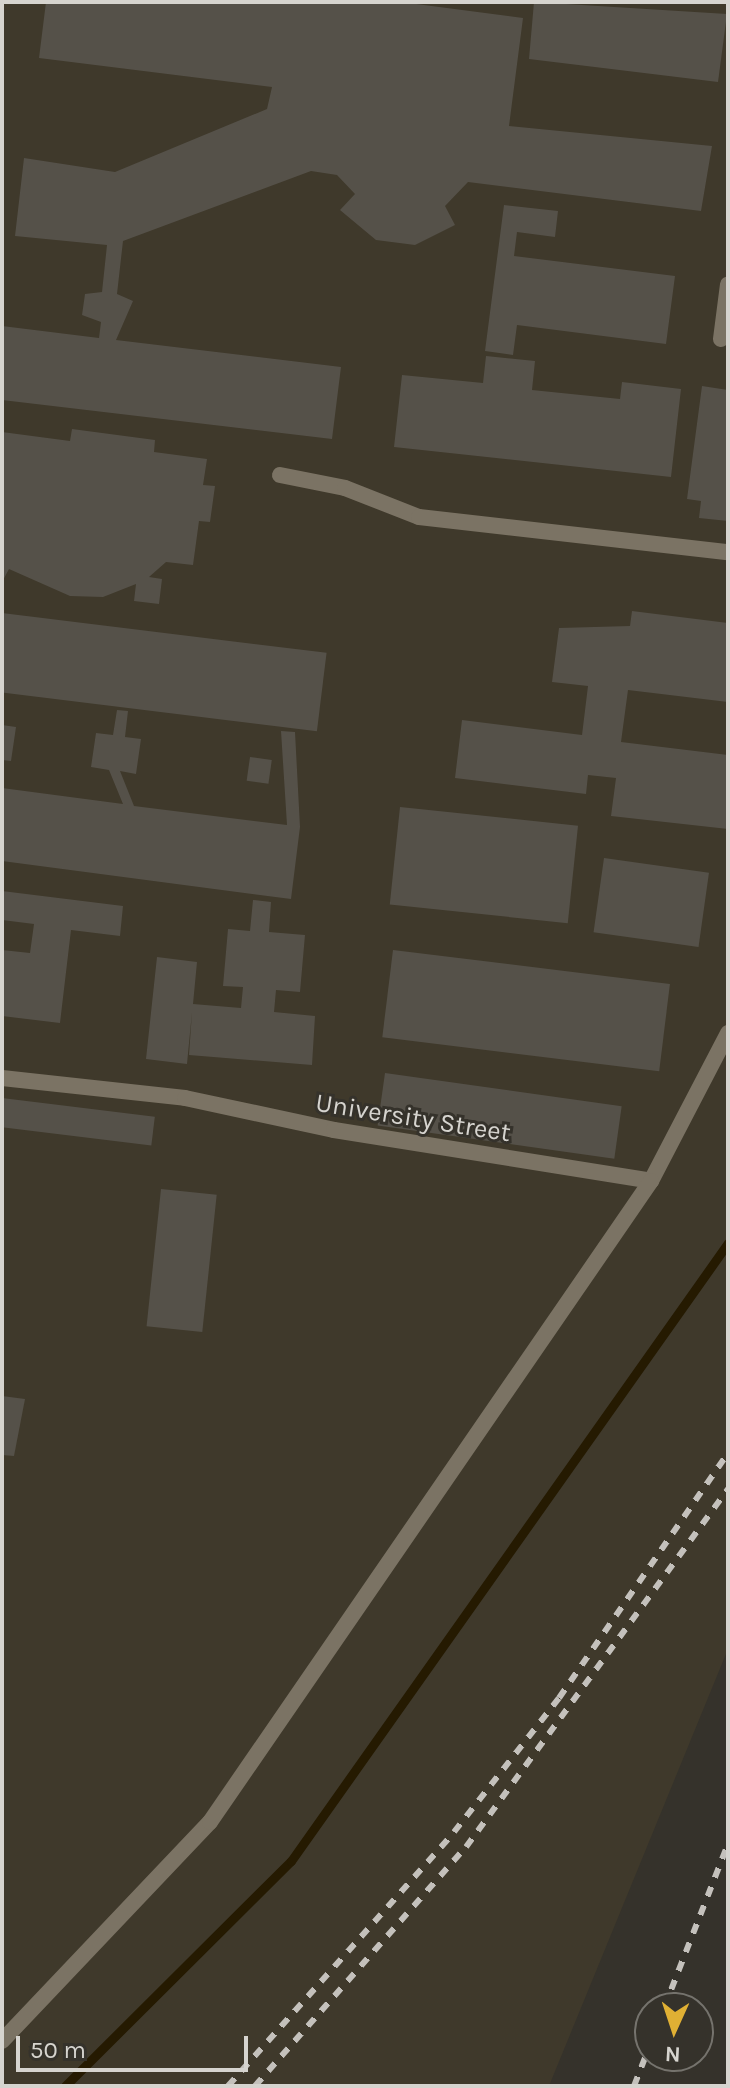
<!DOCTYPE html>
<style>
body{margin:0}
#map{position:relative;width:730px;height:2088px;overflow:hidden;background:#35322b;font-family:Karla,sans-serif}
div>[style]{position:absolute}
.built>*{inset:0;background:#3f392b}
.stream>*{height:9px;margin:-4.5px;padding:0 4.5px;transform-origin:4.5px;border-radius:4.5px;background:#251a01}
.building>*{inset:0;background:#555149;transform-origin:0 0}
.minor>*{height:16px;margin:-8px;padding:0 8px;transform-origin:8px;border-radius:8px;background:#7b7364}
.rail>*{height:6px;margin-top:-3px;transform-origin:0;background:repeating-linear-gradient(90deg,#c4c1bc 0 10px,transparent 0 20px)}
span{translate:-50% -50%;white-space:nowrap;text-align:center;line-height:1.15;-webkit-text-stroke:6px #35322b;paint-order:stroke}
.street-label{font-size:26px;color:#d6d4cf}
.frame{position:absolute;inset:0;border:4px solid #d6d4cf;pointer-events:none}
.north{position:absolute;left:634px;top:1992px;width:80px;height:80px;box-sizing:border-box;background:#35322b;border:2px solid #75736d;border-radius:50%;rotate:183deg;font-size:22px;font-weight:700;line-height:32px;text-align:center;color:#d6d4cf}
.north::after{content:'';display:block;margin:auto;width:28px;height:36px;background:#e0b034;clip-path:polygon(50% 0,100% 100%,50% 72%,0 100%)}
.scale{position:absolute;left:16px;top:2036px;width:232px;height:36px;box-sizing:border-box;border:4px solid #d6d4cf;border-top:0;padding-left:10px;font-size:24px;line-height:28px;white-space:nowrap;color:#d6d4cf;-webkit-text-stroke:6px #35322b;paint-order:stroke}
</style>
<div id="map">
<div class="built">
<i style="clip-path:polygon(2px 2px,728px 2px,728px 1649px,549px 2086px,2px 2086px)"></i>
</div>
<div class="stream">
<i style="left:65px;top:2086px;width:319px;rotate:-44.9deg"></i>
<i style="left:291px;top:1861px;width:757px;rotate:-54.74deg"></i>
</div>
<div class="building">
<i style="clip-path:polygon(46px 2px,401px 2px,523px 18px,509px 126px,712px 146px,701px 211px,468px 182px,445px 206px,455px 225px,415px 245px,376px 240px,340px 210px,355px 194px,337px 175px,311px 171px,123px 241px,117px 294px,133px 301px,116px 340px,341px 367px,332px 439px,2px 400px,2px 326px,99px 338px,101px 322px,82px 315px,85px 294px,102px 292px,107px 245px,15px 236px,24px 158px,115px 172px,267px 109px,272px 87px,39px 58px)"></i>
<i style="clip-path:polygon(534px 2px,727px 14px,718px 82px,529px 59px)"></i>
<i style="clip-path:polygon(504px 205px,558px 211px,555px 237px,517px 232px,514px 256px,675px 276px,666px 344px,517px 325px,513px 355px,485px 351px)"></i>
<i style="clip-path:polygon(486px 356px,535px 361px,532px 390px,620px 399px,622px 382px,681px 389px,671px 477px,394px 447px,402px 375px,483px 383px)"></i>
<i style="clip-path:polygon(702px 386px,728px 390px,728px 521px,699px 518px,701px 501px,687px 499px)"></i>
<i style="clip-path:polygon(72px 429px,155px 440px,154px 452px,207px 459px,203px 485px,215px 486px,210px 522px,199px 521px,193px 565px,166px 562px,149px 577px,162px 579px,159px 604px,134px 601px,136px 584px,103px 597px,70px 596px,9px 569px,2px 582px,2px 432px,70px 441px)"></i>
<i style="clip-path:polygon(632px 611px,728px 623px,728px 702px,628px 690px,621px 742px,728px 755px,728px 829px,611px 816px,616px 778px,588px 775px,586px 794px,455px 778px,462px 720px,582px 735px,588px 686px,552px 682px,559px 628px,630px 626px)"></i>
<i style="left:2px;top:613px;width:327px;height:79px;rotate:7deg"></i>
<i style="clip-path:polygon(117px 710px,128px 711px,125px 737px,141px 739px,136px 774px,120px 771px,134px 806px,287px 825px,281px 731px,295px 732px,300px 827px,291px 899px,2px 861px,2px 788px,123px 804px,109px 770px,91px 767px,96px 733px,113px 735px)"></i>
<i style="clip-path:polygon(2px 725px,16px 727px,11px 761px,2px 760px)"></i>
<i style="left:250px;top:757px;width:22px;height:24px;rotate:8deg"></i>
<i style="left:400px;top:807px;width:179px;height:98px;rotate:6deg"></i>
<i style="left:604px;top:858px;width:106px;height:75px;rotate:8deg"></i>
<i style="clip-path:polygon(2px 891px,123px 906px,120px 936px,71px 930px,60px 1023px,2px 1016px,2px 950px,30px 953px,34px 924px,2px 920px)"></i>
<i style="clip-path:polygon(253px 900px,271px 902px,269px 932px,305px 935px,300px 992px,276px 990px,274px 1012px,315px 1016px,312px 1065px,189px 1055px,192px 1012px,187px 1064px,146px 1059px,157px 957px,197px 962px,193px 1004px,241px 1008px,243px 987px,223px 986px,228px 929px,250px 931px)"></i>
<i style="left:393px;top:950px;width:279px;height:88px;rotate:7deg"></i>
<i style="left:385px;top:1073px;width:239px;height:53px;rotate:8deg"></i>
<i style="left:2px;top:1098px;width:154px;height:29px;rotate:7deg"></i>
<i style="left:161px;top:1189px;width:56px;height:138px;rotate:6deg"></i>
<i style="clip-path:polygon(2px 1396px,25px 1399px,14px 1456px,2px 1455px)"></i>
</div>
<div class="minor">
<i style="left:721px;top:339px;width:55px;rotate:-82.7deg"></i>
<i style="left:280px;top:475px;width:66px;rotate:11.3deg"></i>
<i style="left:345px;top:488px;width:79px;rotate:21.4deg"></i>
<i style="left:419px;top:517px;width:311px;rotate:6.5deg"></i>
<i style="left:2px;top:1078px;width:184px;rotate:6.2deg"></i>
<i style="left:185px;top:1098px;width:152px;rotate:12.1deg"></i>
<i style="left:334px;top:1130px;width:321px;rotate:9.1deg"></i>
<i style="left:651px;top:1181px;width:167px;rotate:-62.5deg"></i>
<i style="left:2px;top:2041px;width:302px;rotate:-46.5deg"></i>
<i style="left:210px;top:1822px;width:778px;rotate:-55.47deg"></i>
</div>
<div class="rail">
<i style="left:664px;top:2008px;width:176px;rotate:-68.7deg"></i>
<i style="left:228px;top:2086px;width:340px;rotate:-48.3deg"></i>
<i style="left:454px;top:1832px;width:170px;rotate:-51.9deg"></i>
<i style="left:559px;top:1698px;width:298px;rotate:-55.4deg"></i>
<i style="left:255px;top:2086px;width:319px;rotate:-48.6deg"></i>
<i style="left:466px;top:1847px;width:444px;rotate:-53.8deg"></i>
<i style="left:634px;top:2086px;width:44px;rotate:-68.7deg"></i>
</div>
<div class="street-label">
<span style="left:413px;top:1118px;rotate:9deg">University Street</span>
</div>
<div class="frame"></div>
<div class="north">N</div>
<div class="scale">50 m</div>
</div>
